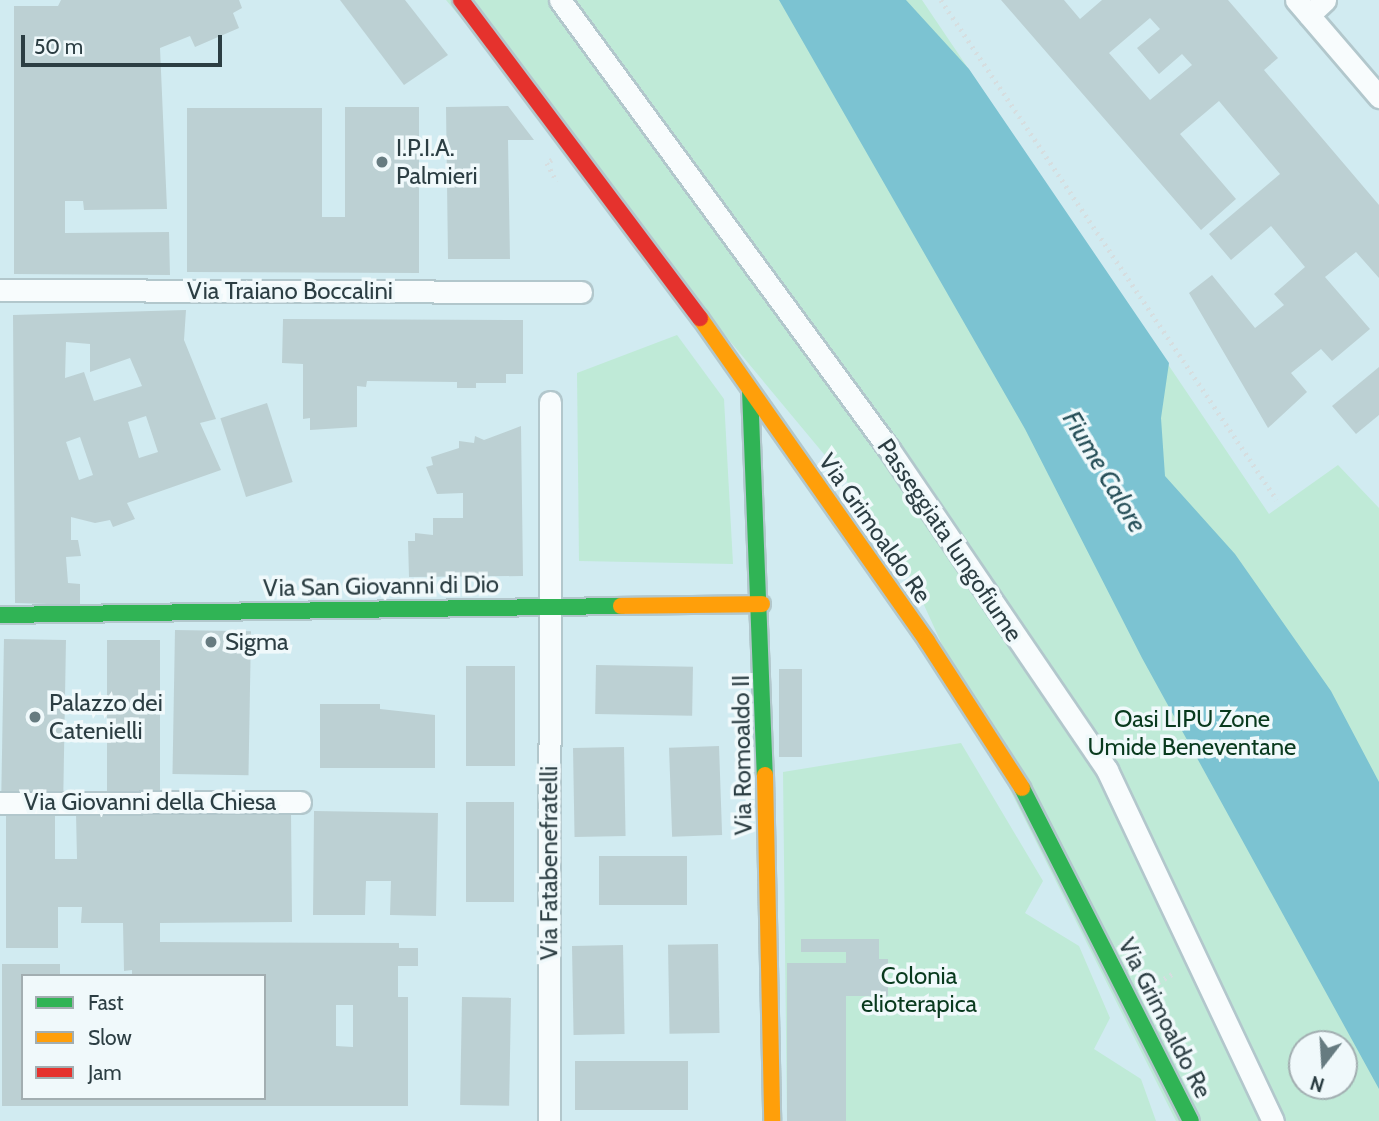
<!DOCTYPE html>
<style>
body{margin:0}
#map{position:relative;width:1379px;height:1121px;overflow:hidden;background:#d1ebf1;font-family:Cabin,sans-serif}
div>[style]{position:absolute}
.green>*{inset:0;background:#bfead7}
.water>*{inset:0;background:#7cc3d2}
.building>*{inset:0;background:#bcd0d3;transform-origin:0 0}
.path>*{height:4.5px;margin-top:-2.25px;transform-origin:0;background:repeating-linear-gradient(90deg,#d6dee0 0 2px,transparent 0 7px)}
.roads{filter:drop-shadow(2px 0 #b2c7cc) drop-shadow(-2px 0 #b2c7cc) drop-shadow(0 2px #b2c7cc) drop-shadow(0 -2px #b2c7cc)}
.street>*{height:21px;margin:-10.5px;padding:0 10.5px;transform-origin:10.5px;border-radius:10.5px;background:#f8fcfd}
.fast>*{height:16px;margin:-8px;padding:0 8px;transform-origin:8px;border-radius:8px;background:#30b455}
.slow>*{height:16px;margin:-8px;padding:0 8px;transform-origin:8px;border-radius:8px;background:#ff9f0a}
.jam>*{height:16px;margin:-8px;padding:0 8px;transform-origin:8px;border-radius:8px;background:#e5322d}
.dots>*{width:19px;height:19px;translate:-50% -50%;box-sizing:border-box;border:4px solid #f0f9fb;border-radius:50%}
span{translate:-50% -50%;white-space:nowrap;text-align:center;line-height:1.15;-webkit-text-stroke:7px #f0f9fb;paint-order:stroke}
.poi-label{font-size:24px;color:#2c3e43}
.left{translate:0 -50%;text-align:left}
.street-label{font-size:24px;color:#2c3e43}
.park-label{font-size:24px;color:#093a1e}
.water-label{font-size:26px;color:#264f58;font-style:italic}
.legend{position:absolute;left:21px;top:974px;width:245px;height:126px;box-sizing:border-box;background:#f0f9fb;border:2px solid #a2aeb1;margin:0;padding:9px 12px;list-style:none;font-size:21px;color:#2c3e43}
.legend li{display:flex;align-items:center;gap:14px;height:35px}
.legend b{width:35px;border:2px solid #a2aeb1}
.north{position:absolute;left:1288px;top:1030px;width:70px;height:70px;box-sizing:border-box;background:#f0f9fb;border:2px solid #a2aeb1;border-radius:50%;rotate:197deg;font-size:19px;font-weight:700;line-height:28px;text-align:center;color:#2c3e43}
.north::after{content:'';display:block;margin:auto;width:24px;height:32px;background:#667b80;clip-path:polygon(50% 0,100% 100%,50% 72%,0 100%)}
.scale{position:absolute;left:21px;top:35px;width:201px;height:32px;box-sizing:border-box;border:4px solid #2c3e43;border-top:0;padding-left:9px;font-size:21px;line-height:24px;white-space:nowrap;color:#2c3e43;-webkit-text-stroke:5px #f0f9fb;paint-order:stroke}
</style>
<div id="map">
<div class="green">
<i style="clip-path:polygon(evenodd,446px 0,922px 0,1269px 514px,1338px 465px,1379px 508px,1379px 1121px,1176px 1121px,990px 750px,914px 583px,848px 483px,446px 0,1302px 1044px,1344px 1044px,1344px 1086px,1302px 1086px,1302px 1044px)"></i>
<i style="clip-path:polygon(677px 335px,724px 399px,733px 564px,579px 561px,577px 373px)"></i>
<i style="clip-path:polygon(961px 743px,1043px 881px,1025px 913px,1079px 946px,1110px 1018px,1094px 1049px,1141px 1079px,1156px 1121px,787px 1121px,783px 772px)"></i>
</div>
<div class="water">
<i style="clip-path:polygon(779px 0,906px 0,969px 69px,1169px 363px,1161px 418px,1165px 476px,1235px 554px,1331px 691px,1379px 782px,1379px 1089px,1142px 658px,1025px 429px)"></i>
</div>
<div class="building">
<i style="clip-path:polygon(61px 0,239px 0,242px 8px,233px 13px,239px 28px,195px 47px,190px 36px,160px 48px,167px 209px,84px 210px,83px 201px,65px 201px,65px 233px,169px 232px,170px 275px,14px 274px,14px 6px,58px 6px)"></i>
<i style="clip-path:polygon(340px 0,405px 0,448px 55px,404px 85px)"></i>
<i style="clip-path:polygon(evenodd,1001px 0,1064px 0,1080px 19px,1102px 0,1228px 0,1278px 58px,1264px 70px,1379px 205px,1379px 278px,1356px 252px,1325px 277px,1370px 329px,1332px 361px,1321px 349px,1291px 373px,1307px 392px,1268px 428px,1189px 293px,1212px 275px,1255px 328px,1284px 305px,1274px 294px,1305px 267px,1271px 226px,1231px 260px,1209px 234px,1280px 174px,1219px 101px,1180px 134px,1236px 199px,1201px 230px,1001px 0,1150px 18px,1160px 29px,1137px 48px,1159px 74px,1182px 54px,1192px 65px,1150px 100px,1109px 53px,1150px 18px)"></i>
<i style="clip-path:polygon(508px 106px,534px 140px,508px 140px,510px 259px,448px 259px,446px 107px)"></i>
<i style="clip-path:polygon(345px 107px,419px 107px,419px 273px,187px 272px,187px 108px,322px 108px,322px 217px,345px 217px)"></i>
<i style="clip-path:polygon(evenodd,186px 310px,184px 340px,216px 419px,200px 423px,221px 470px,127px 503px,135px 519px,113px 527px,110px 520px,95px 523px,71px 517px,71px 540px,78px 540px,81px 556px,66px 557px,68px 583px,80px 584px,80px 605px,15px 603px,13px 315px,186px 310px,66px 342px,90px 344px,90px 372px,130px 358px,142px 386px,94px 401px,84px 372px,65px 378px,66px 342px,186px 310px,146px 416px,158px 452px,139px 458px,128px 422px,146px 416px,186px 310px,80px 437px,93px 475px,79px 480px,66px 442px,80px 437px)"></i>
<i style="clip-path:polygon(283px 319px,523px 320px,523px 374px,506px 374px,506px 383px,476px 383px,476px 388px,457px 388px,457px 382px,367px 381px,366px 387px,357px 386px,357px 427px,310px 430px,310px 418px,303px 419px,303px 364px,282px 363px)"></i>
<i style="clip-path:polygon(1379px 367px,1379px 415px,1356px 434px,1332px 406px)"></i>
<i style="left:267px;top:403px;width:83px;height:49px;rotate:72deg"></i>
<i style="clip-path:polygon(521px 426px,523px 576px,409px 577px,408px 541px,415px 541px,415px 533px,433px 535px,433px 518px,463px 518px,463px 493px,437px 494px,426px 467px,433px 465px,431px 457px,459px 448px,459px 441px,474px 443px,475px 436px,484px 440px)"></i>
<i style="left:175px;top:630px;width:76px;height:144px;rotate:1deg"></i>
<i style="left:4px;top:639px;width:62px;height:155px;rotate:1deg"></i>
<i style="left:107px;top:640px;width:53px;height:153px"></i>
<i style="left:596px;top:665px;width:97px;height:49px;rotate:1deg"></i>
<i style="left:466px;top:666px;width:49px;height:100px"></i>
<i style="left:779px;top:669px;width:23px;height:88px"></i>
<i style="clip-path:polygon(320px 704px,380px 704px,380px 709px,435px 715px,435px 768px,320px 768px)"></i>
<i style="left:719px;top:746px;width:89px;height:50px;rotate:88deg"></i>
<i style="left:624px;top:747px;width:89px;height:51px;rotate:89deg"></i>
<i style="left:466px;top:802px;width:48px;height:100px"></i>
<i style="clip-path:polygon(evenodd,291px 811px,292px 922px,160px 923px,160px 942px,399px 943px,399px 948px,418px 948px,418px 966px,398px 966px,398px 997px,408px 997px,408px 1106px,2px 1106px,2px 964px,60px 964px,60px 976px,23px 976px,23px 1098px,264px 1098px,264px 976px,132px 976px,132px 970px,124px 971px,123px 923px,81px 923px,82px 907px,58px 907px,58px 948px,6px 948px,6px 812px,55px 812px,55px 859px,77px 859px,76px 813px,291px 811px,336px 1005px,353px 1005px,353px 1047px,336px 1046px,336px 1005px)"></i>
<i style="clip-path:polygon(314px 811px,438px 813px,436px 916px,390px 915px,391px 881px,366px 881px,365px 915px,313px 915px)"></i>
<i style="left:687px;top:856px;width:49px;height:88px;rotate:90deg"></i>
<i style="clip-path:polygon(801px 939px,879px 939px,879px 959px,888px 959px,888px 996px,846px 996px,846px 1121px,787px 1121px,787px 963px,846px 963px,846px 952px,801px 952px)"></i>
<i style="left:718px;top:944px;width:89px;height:50px;rotate:89deg"></i>
<i style="left:623px;top:945px;width:89px;height:51px;rotate:89deg"></i>
<i style="left:462px;top:997px;width:49px;height:108px;rotate:1deg"></i>
<i style="left:575px;top:1061px;width:113px;height:49px"></i>
</div>
<div class="path">
<i style="left:941px;top:0;width:602px;rotate:56.1deg"></i>
<i style="left:552px;top:160px;width:6px;rotate:149deg"></i>
<i style="left:547px;top:163px;width:21px;rotate:62deg"></i>
<i style="left:1152px;top:986px;width:27px;rotate:-31deg"></i>
</div>
<div class="roads">
<div class="street">
<i style="left:560px;top:0;width:557px;rotate:53.77deg"></i>
<i style="left:889px;top:449px;width:388px;rotate:55.8deg"></i>
<i style="left:1107px;top:770px;width:388px;rotate:64.7deg"></i>
<i style="left:1296px;top:0;width:128px;rotate:49.4deg"></i>
<i style="left:1309px;top:15px;width:22px;rotate:-43deg"></i>
<i style="left:0;top:290px;width:581px;rotate:0.2deg"></i>
<i style="left:0;top:803px;width:300px;rotate:-0.2deg"></i>
<i style="left:549px;top:1121px;width:719px;rotate:-89.92deg"></i>
</div>
<div class="fast">
<i style="left:750px;top:390px;width:385px;rotate:87.8deg"></i>
<i style="left:0;top:615px;width:621px;rotate:-0.83deg"></i>
<i style="left:1022px;top:788px;width:373px;rotate:63.1deg"></i>
</div>
<div class="slow">
<i style="left:700px;top:318px;width:395px;rotate:54.9deg"></i>
<i style="left:927px;top:641px;width:175px;rotate:57.1deg"></i>
<i style="left:621px;top:606px;width:141px;rotate:-0.8deg"></i>
<i style="left:765px;top:775px;width:346px;rotate:88.8deg"></i>
</div>
<div class="jam">
<i style="left:461px;top:0;width:398px;rotate:53.1deg"></i>
</div>
</div>
<div class="dots">
<i style="left:382px;top:162px;background:#667b80"></i>
<i style="left:211px;top:642px;background:#667b80"></i>
<i style="left:35px;top:717px;background:#667b80"></i>
</div>
<div class="poi-label">
<span class="left" style="left:396px;top:162px">I.P.I.A.<br>Palmieri</span>
<span class="left" style="left:225px;top:642px">Sigma</span>
<span class="left" style="left:49px;top:717px">Palazzo dei<br>Catenielli</span>
</div>
<div class="street-label">
<span style="left:290px;top:291px">Via Traiano Boccalini</span>
<span style="left:875px;top:528px;rotate:55deg">Via Grimoaldo Re</span>
<span style="left:950px;top:540px;rotate:56deg">Passeggiata lungofiume</span>
<span style="left:381px;top:586px;rotate:-1deg">Via San Giovanni di Dio</span>
<span style="left:742px;top:755px;rotate:-91deg">Via Romoaldo II</span>
<span style="left:150px;top:802px">Via Giovanni della Chiesa</span>
<span style="left:549px;top:863px;rotate:-90deg">Via Fatabenefratelli</span>
<span style="left:1165px;top:1018px;rotate:63deg">Via Grimoaldo Re</span>
</div>
<div class="park-label">
<span style="left:1192px;top:733px">Oasi LIPU Zone<br>Umide Beneventane</span>
<span style="left:919px;top:990px">Colonia<br>elioterapica</span>
</div>
<div class="water-label">
<span style="left:1104px;top:472px;rotate:59deg">Fiume Calore</span>
</div>
<ul class="legend">
<li><b style="height:9px;background:#30b455"></b>Fast</li>
<li><b style="height:9px;background:#ff9f0a"></b>Slow</li>
<li><b style="height:9px;background:#e5322d"></b>Jam</li>
</ul>
<div class="north">N</div>
<div class="scale">50 m</div>
</div>
